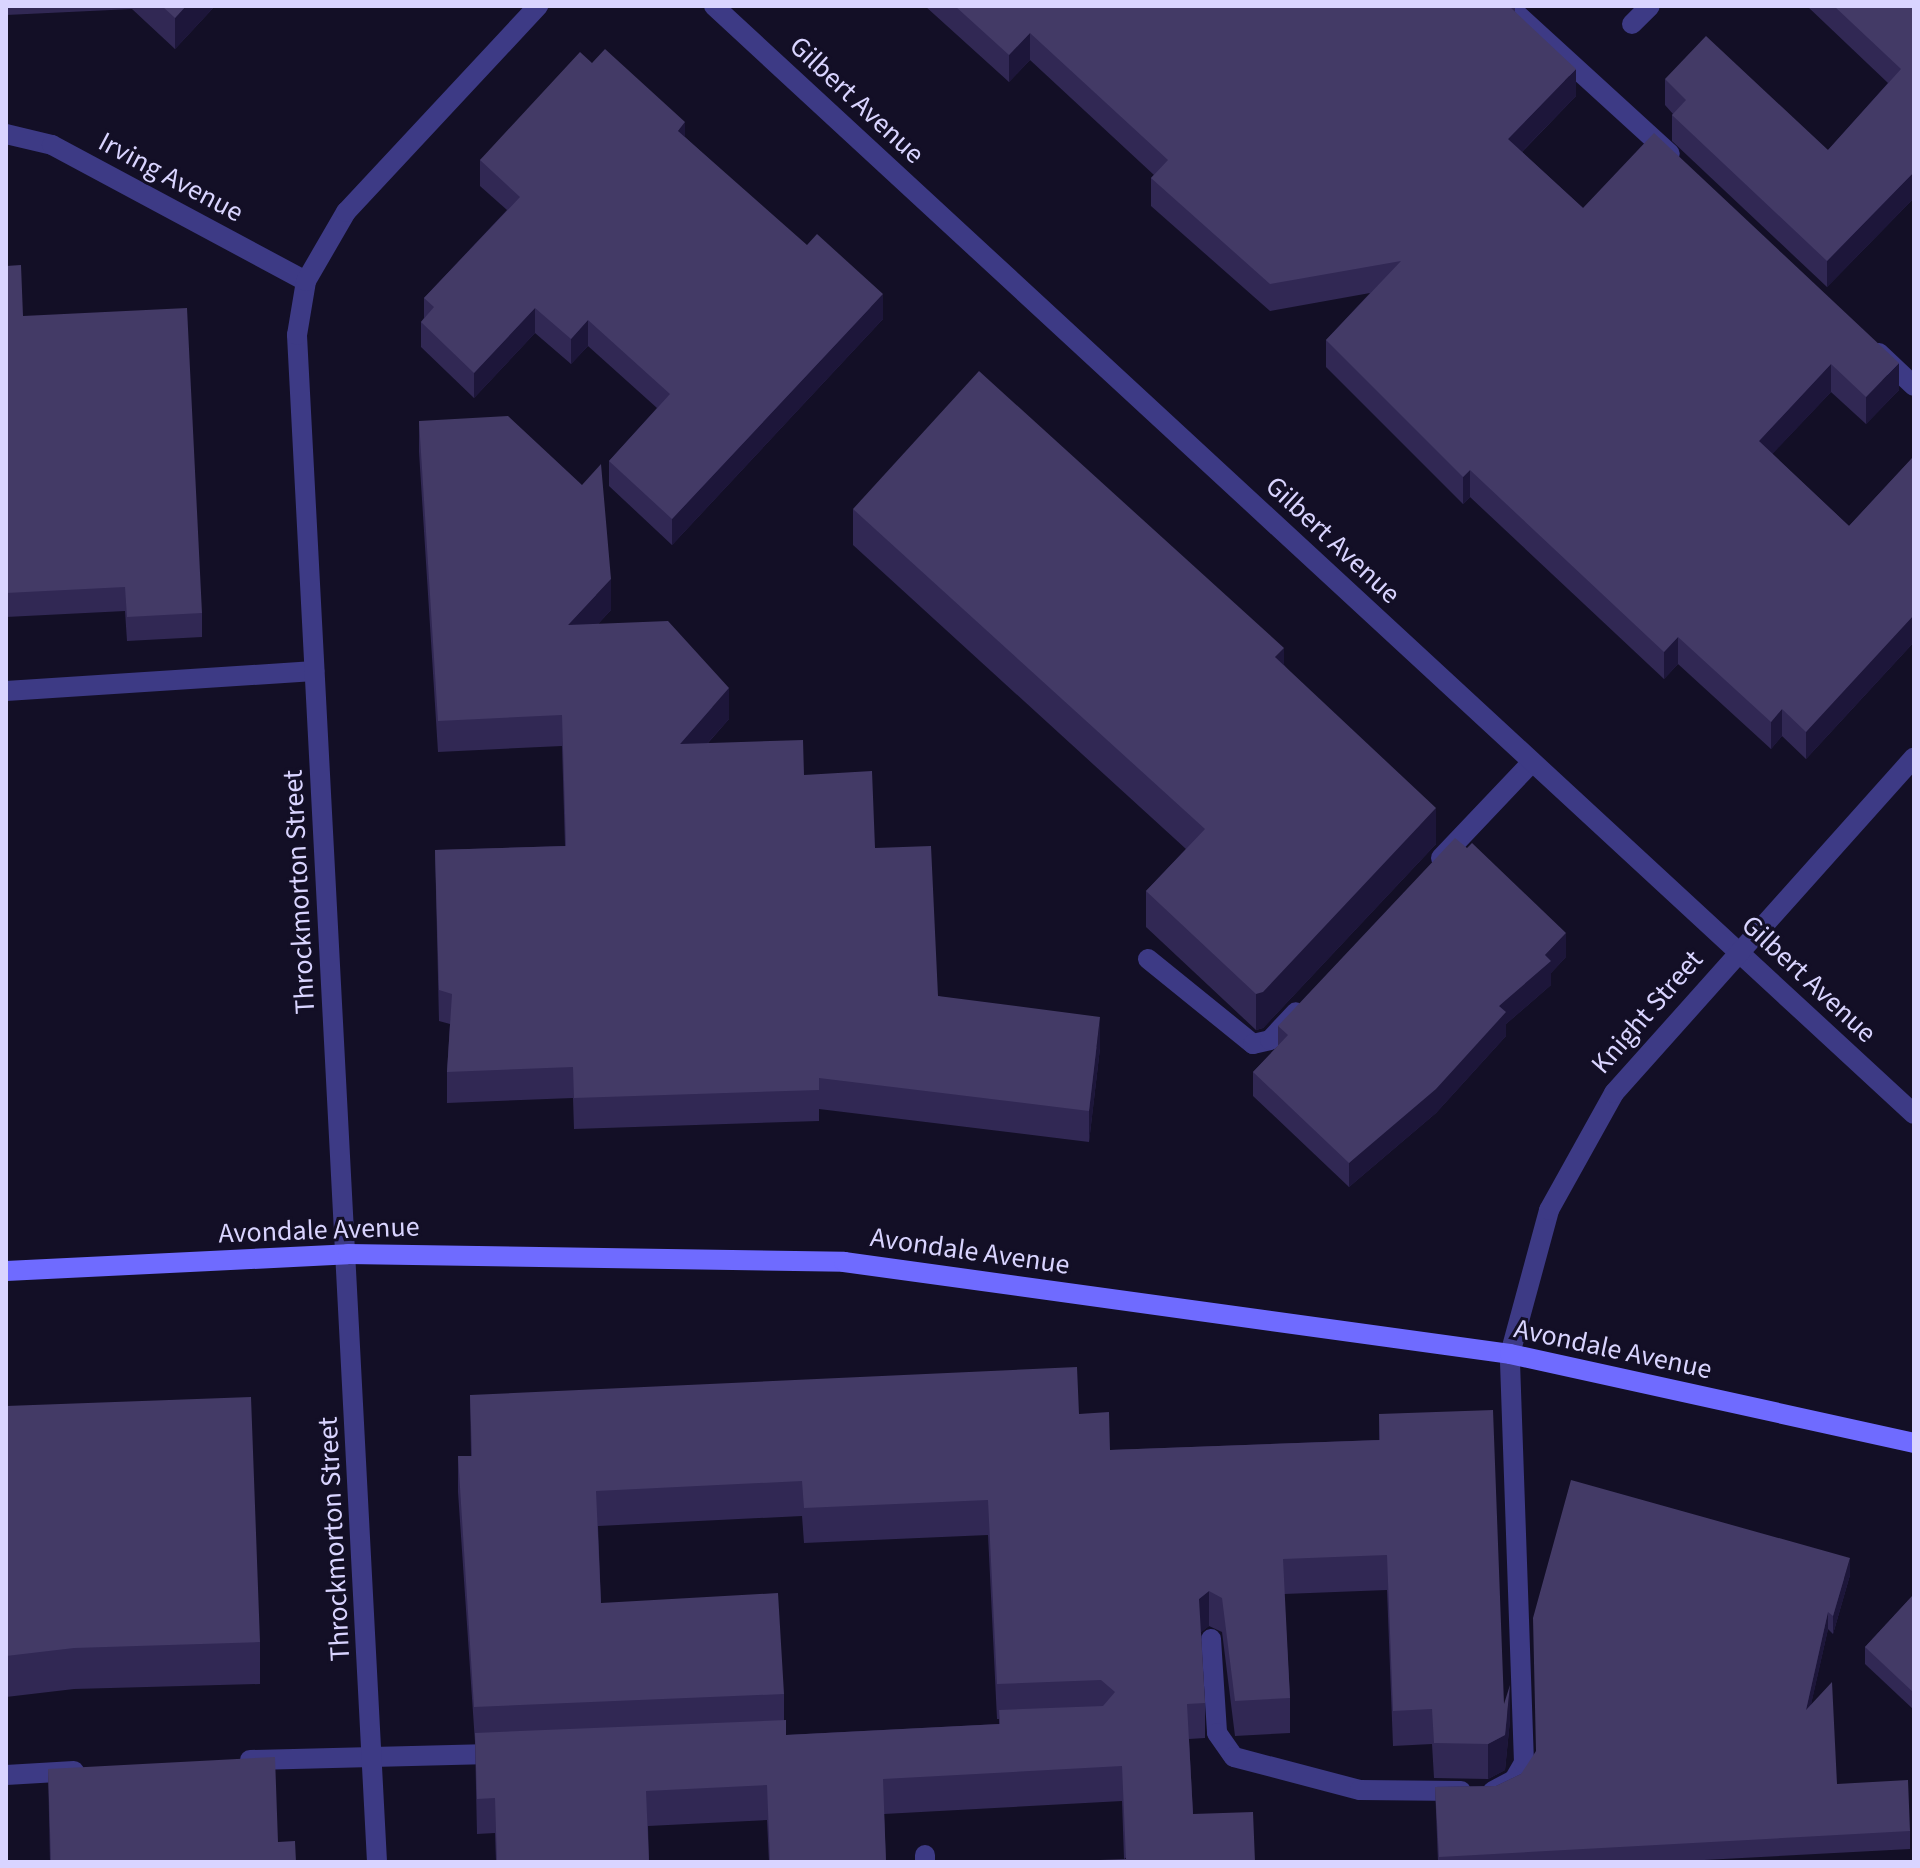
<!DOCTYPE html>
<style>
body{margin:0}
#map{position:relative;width:1920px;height:1868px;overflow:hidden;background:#130f26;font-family:"Source Sans 3",sans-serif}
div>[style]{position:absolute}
.lane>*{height:20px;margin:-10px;padding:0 10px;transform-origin:10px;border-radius:10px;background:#3d3a85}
.street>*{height:20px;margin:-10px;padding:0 10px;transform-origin:10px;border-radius:10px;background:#3d3a85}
.secondary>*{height:20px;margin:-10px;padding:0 10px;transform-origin:10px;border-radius:10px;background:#6f6bff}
.wall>*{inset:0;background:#312854}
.shaded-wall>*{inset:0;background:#1d163a}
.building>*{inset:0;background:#433a66}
span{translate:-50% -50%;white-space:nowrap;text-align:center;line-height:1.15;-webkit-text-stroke:6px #130f26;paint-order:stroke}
.street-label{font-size:28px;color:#d9d4ff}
.frame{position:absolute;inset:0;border:8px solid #d9d4ff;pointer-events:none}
</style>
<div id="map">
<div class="lane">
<i style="left:1508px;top:6px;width:219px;rotate:42.4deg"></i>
<i style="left:1632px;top:24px;width:25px;rotate:-45deg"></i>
<i style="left:1879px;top:353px;width:48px;rotate:43.3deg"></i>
<i style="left:6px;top:691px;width:309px;rotate:-3.7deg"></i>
<i style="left:1441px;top:858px;width:132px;rotate:-46.5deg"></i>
<i style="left:1148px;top:959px;width:135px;rotate:39deg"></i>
<i style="left:1253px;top:1044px;width:17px;rotate:-13deg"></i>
<i style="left:1270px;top:1040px;width:38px;rotate:-47deg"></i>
<i style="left:1211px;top:1639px;width:94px;rotate:86.3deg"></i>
<i style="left:1217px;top:1733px;width:29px;rotate:55deg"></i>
<i style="left:1234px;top:1757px;width:130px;rotate:14.7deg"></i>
<i style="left:1360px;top:1790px;width:101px;rotate:0.6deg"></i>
<i style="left:250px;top:1760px;width:251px;rotate:-1.4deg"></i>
<i style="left:6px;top:1775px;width:68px;rotate:-3.4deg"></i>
<i style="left:1493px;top:1791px;width:24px;rotate:-28deg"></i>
<i style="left:1514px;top:1780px;width:20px;rotate:-60deg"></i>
<i style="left:1524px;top:1763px;width:409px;rotate:-92deg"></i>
<i style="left:925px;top:1855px;width:7px;rotate:90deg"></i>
</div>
<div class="street">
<i style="left:714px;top:6px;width:1633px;rotate:42.72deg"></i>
<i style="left:6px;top:134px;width:47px;rotate:13.4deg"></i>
<i style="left:52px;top:145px;width:288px;rotate:28.2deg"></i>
<i style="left:1510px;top:1354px;width:149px;rotate:-74.8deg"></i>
<i style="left:1549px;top:1210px;width:134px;rotate:-60.9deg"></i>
<i style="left:1614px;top:1093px;width:450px;rotate:-48.2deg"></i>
<i style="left:377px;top:1862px;width:1529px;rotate:-93deg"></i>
<i style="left:297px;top:335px;width:55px;rotate:-80.5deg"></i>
<i style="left:306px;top:281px;width:80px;rotate:-59.9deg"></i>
<i style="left:346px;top:212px;width:282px;rotate:-47deg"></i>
</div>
<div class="secondary">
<i style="left:6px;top:1271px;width:342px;rotate:-2.8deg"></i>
<i style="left:348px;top:1254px;width:496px;rotate:0.9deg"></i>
<i style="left:844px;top:1262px;width:672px;rotate:7.86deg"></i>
<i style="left:1510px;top:1354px;width:414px;rotate:12.4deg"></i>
</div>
<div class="wall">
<i style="clip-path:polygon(6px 6px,215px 6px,175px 49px,132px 9px,6px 15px)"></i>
<i style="clip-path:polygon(925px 6px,1515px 6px,1515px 12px,1576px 96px,1522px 152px,1583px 208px,1899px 390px,1866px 424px,1831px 392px,1772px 454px,1849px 526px,1914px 456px,1914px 642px,1806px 759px,1782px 736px,1771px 749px,1678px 664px,1664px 679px,1470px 497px,1463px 504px,1326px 367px,1326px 340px,1370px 293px,1270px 311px,1151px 206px,1151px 178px,1154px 175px,1030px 60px,1009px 82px)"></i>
<i style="clip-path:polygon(1807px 6px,1914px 6px,1914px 198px,1827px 287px,1672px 141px,1672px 115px,1673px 114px,1665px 105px,1665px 79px,1828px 150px,1888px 83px)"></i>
<i style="clip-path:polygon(592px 63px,685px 137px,883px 319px,672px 545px,609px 486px,609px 461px,657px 408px,588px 346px,571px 364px,535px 333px,474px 398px,421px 347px,421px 322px,424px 318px,424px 298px,507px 210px,480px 186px,480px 160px)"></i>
<i style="clip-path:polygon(6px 266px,23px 316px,202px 613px,202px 637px,127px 641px,125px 611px,6px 617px)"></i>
<i style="clip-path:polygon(419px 421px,611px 610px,598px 624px,729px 719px,708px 743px,804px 775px,875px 848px,938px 996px,1100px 1048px,1089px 1142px,819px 1109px,819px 1121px,574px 1129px,573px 1098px,447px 1103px,447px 1072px,450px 1024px,439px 1021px,435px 850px,565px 846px,562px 746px,438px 752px,419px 452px)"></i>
<i style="clip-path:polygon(853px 509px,1284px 665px,1436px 844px,1263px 1028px,1256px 1030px,1146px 927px,1146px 891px,1186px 849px,853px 545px)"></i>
<i style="clip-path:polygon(1566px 957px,1551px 973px,1551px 985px,1506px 1024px,1506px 1036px,1436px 1113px,1349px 1187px,1253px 1096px,1253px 1072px,1278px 1046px,1278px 1026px)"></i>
<i style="clip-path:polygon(evenodd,470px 1395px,1079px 1414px,1110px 1450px,1379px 1440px,1379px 1414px,1504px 1704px,1510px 1720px,1505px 1770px,1488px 1779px,1434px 1778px,1432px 1744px,1393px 1746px,1387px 1590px,1284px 1594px,1290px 1698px,1290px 1733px,1235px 1736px,1222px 1632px,1209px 1626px,1201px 1632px,1205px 1703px,1205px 1738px,1189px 1739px,1193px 1814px,1124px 1859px,1122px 1801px,884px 1814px,886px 1862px,769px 1862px,767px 1820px,648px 1826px,649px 1862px,496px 1862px,495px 1833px,477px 1834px,475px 1742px,458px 1492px,458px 1456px,471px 1456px,470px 1395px,802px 1516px,804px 1543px,988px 1535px,997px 1719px,999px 1719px,999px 1724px,786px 1735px,784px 1720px,784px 1694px,601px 1603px,598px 1526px,802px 1516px)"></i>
<i style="clip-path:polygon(6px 1406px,260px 1642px,260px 1684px,74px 1689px,6px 1697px)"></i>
<i style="clip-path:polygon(1850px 1575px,1833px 1634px,1828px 1629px,1811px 1704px,1837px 1784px,1910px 1831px,1910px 1849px,1666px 1862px,1438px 1862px,1435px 1787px,1496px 1786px,1521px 1774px)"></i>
<i style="clip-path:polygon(1914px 1594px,1914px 1710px,1865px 1664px,1865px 1647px)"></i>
<i style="clip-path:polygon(48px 1769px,278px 1842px,296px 1862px,50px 1862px)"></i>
</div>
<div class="shaded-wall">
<i style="clip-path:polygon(186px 6px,215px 6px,175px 49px,175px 18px)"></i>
<i style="clip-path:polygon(1030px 33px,1030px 60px,1009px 82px,1009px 55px)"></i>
<i style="clip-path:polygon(1576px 69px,1576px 96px,1508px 166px,1508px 139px)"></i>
<i style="clip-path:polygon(685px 122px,685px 148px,678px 131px)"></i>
<i style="clip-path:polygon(1914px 172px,1914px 198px,1827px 287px,1827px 261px)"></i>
<i style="clip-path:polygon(883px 294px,883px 319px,672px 545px,672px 519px)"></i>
<i style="clip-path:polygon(535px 308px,535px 333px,474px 398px,474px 373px)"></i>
<i style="clip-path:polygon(588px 320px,588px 346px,571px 364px,571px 339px)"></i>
<i style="clip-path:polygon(1899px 363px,1899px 390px,1866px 424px,1866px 397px)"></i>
<i style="clip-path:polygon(1831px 364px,1831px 392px,1759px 468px,1759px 441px)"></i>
<i style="clip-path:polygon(1470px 470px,1470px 497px,1463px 504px,1463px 477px)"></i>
<i style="clip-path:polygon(611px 579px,611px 610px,568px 656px,568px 625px)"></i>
<i style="clip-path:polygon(1914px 593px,1914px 642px,1806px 759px,1806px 732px)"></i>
<i style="clip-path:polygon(1678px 637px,1678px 664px,1664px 679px,1664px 652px)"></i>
<i style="clip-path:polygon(1284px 648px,1284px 684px,1275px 657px)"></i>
<i style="clip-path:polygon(729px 688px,729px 719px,680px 774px,680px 744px)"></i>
<i style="clip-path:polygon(1782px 709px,1782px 736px,1771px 749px,1771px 722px)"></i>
<i style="clip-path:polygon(1436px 808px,1436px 844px,1263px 1028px,1256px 1030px,1256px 994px)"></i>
<i style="clip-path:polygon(1566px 933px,1566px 957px,1551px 973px,1551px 985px,1506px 1024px,1506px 1036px,1436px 1113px,1349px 1187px,1349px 1163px,1499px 1006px,1545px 955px)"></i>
<i style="clip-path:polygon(1100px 1017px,1100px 1048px,1089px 1142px,1089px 1111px)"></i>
<i style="clip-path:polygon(1850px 1558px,1850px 1575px,1833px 1634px,1833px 1616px)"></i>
<i style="clip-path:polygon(1209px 1591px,1209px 1626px,1199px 1634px,1199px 1599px)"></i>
<i style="clip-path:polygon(1828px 1612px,1828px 1629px,1806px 1727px,1806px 1710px)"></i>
<i style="clip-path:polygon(1510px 1685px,1510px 1720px,1505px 1770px,1488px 1779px,1488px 1744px,1505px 1735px)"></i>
</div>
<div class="building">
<i style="clip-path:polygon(162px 6px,186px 6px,175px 18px)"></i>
<i style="clip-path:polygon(955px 6px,1512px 6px,1510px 7px,1576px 69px,1508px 139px,1583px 208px,1654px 133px,1899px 363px,1866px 397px,1831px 364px,1759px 441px,1849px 526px,1914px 456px,1914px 615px,1806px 732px,1782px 709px,1771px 722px,1678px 637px,1664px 652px,1470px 470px,1463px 477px,1326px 340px,1401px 261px,1270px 284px,1151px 178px,1168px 160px,1030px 33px,1009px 55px)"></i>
<i style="clip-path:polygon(1834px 6px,1914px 6px,1914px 172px,1827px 261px,1672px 115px,1686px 100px,1665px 79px,1706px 36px,1828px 150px,1901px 69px)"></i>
<i style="clip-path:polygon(605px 49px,685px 122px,678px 131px,807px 245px,817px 234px,883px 294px,672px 519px,609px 461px,670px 394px,588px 320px,571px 339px,535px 308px,474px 373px,421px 322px,434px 307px,424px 298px,520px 197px,480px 160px,580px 52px,592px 63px)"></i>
<i style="clip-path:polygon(21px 265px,23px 316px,187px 308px,202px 613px,127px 617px,125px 587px,6px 593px,6px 266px)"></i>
<i style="clip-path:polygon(979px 371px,1284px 648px,1275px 657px,1436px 808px,1263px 992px,1256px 994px,1146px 891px,1205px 829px,853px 509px)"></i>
<i style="clip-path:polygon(508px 416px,582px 485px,601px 464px,611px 579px,568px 625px,668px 621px,729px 688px,680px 744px,803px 740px,804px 775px,872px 771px,875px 848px,931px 846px,938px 996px,1100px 1017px,1089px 1111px,819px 1078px,819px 1090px,574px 1098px,573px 1067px,447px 1072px,452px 994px,439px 990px,435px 850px,566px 846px,562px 715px,438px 721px,419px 421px)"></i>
<i style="clip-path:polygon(1455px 838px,1467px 848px,1472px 843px,1566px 933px,1545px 955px,1551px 961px,1499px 1006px,1506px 1012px,1436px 1089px,1349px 1163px,1253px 1072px,1288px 1035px,1278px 1026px)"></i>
<i style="clip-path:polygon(1077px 1367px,1079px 1414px,1109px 1412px,1110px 1450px,1380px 1440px,1379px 1414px,1493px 1410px,1504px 1704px,1510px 1685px,1505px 1735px,1488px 1744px,1434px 1743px,1432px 1709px,1393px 1711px,1387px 1555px,1283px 1559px,1290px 1698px,1235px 1701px,1222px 1598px,1209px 1591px,1199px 1599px,1205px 1703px,1187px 1704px,1193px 1814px,1253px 1812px,1255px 1862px,1047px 1862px,1126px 1859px,1122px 1766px,883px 1779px,886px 1862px,770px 1862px,767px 1785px,646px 1791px,649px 1862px,497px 1862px,495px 1798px,477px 1799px,475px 1733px,786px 1720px,786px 1735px,1000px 1724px,999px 1710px,1103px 1706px,1115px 1692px,1101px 1680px,997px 1684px,988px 1500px,804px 1508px,802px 1481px,596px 1491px,601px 1603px,778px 1593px,784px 1694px,474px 1707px,458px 1456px,472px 1456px,470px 1395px)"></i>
<i style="clip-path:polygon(251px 1397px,260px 1642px,74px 1648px,6px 1656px,6px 1406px)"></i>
<i style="clip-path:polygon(1571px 1480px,1850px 1558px,1833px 1616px,1828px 1612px,1806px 1710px,1832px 1682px,1837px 1784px,1908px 1780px,1910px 1831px,1439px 1857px,1435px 1787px,1496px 1786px,1521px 1774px,1536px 1751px,1533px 1618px)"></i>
<i style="clip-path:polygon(1914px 1594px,1914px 1693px,1865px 1647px)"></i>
<i style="clip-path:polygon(275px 1757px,278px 1842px,295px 1841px,296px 1862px,51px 1862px,48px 1769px)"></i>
</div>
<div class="street-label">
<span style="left:857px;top:100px;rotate:43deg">Gilbert Avenue</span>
<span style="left:171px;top:177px;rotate:28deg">Irving Avenue</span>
<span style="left:1333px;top:540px;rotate:43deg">Gilbert Avenue</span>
<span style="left:299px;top:892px;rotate:-93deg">Throckmorton Street</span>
<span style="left:1809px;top:979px;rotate:43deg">Gilbert Avenue</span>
<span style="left:1647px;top:1012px;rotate:-49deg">Knight Street</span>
<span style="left:319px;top:1230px;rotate:-2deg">Avondale Avenue</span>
<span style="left:970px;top:1251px;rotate:8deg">Avondale Avenue</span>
<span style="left:1613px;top:1349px;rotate:12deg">Avondale Avenue</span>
<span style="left:334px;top:1539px;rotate:-93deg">Throckmorton Street</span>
</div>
<div class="frame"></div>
</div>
